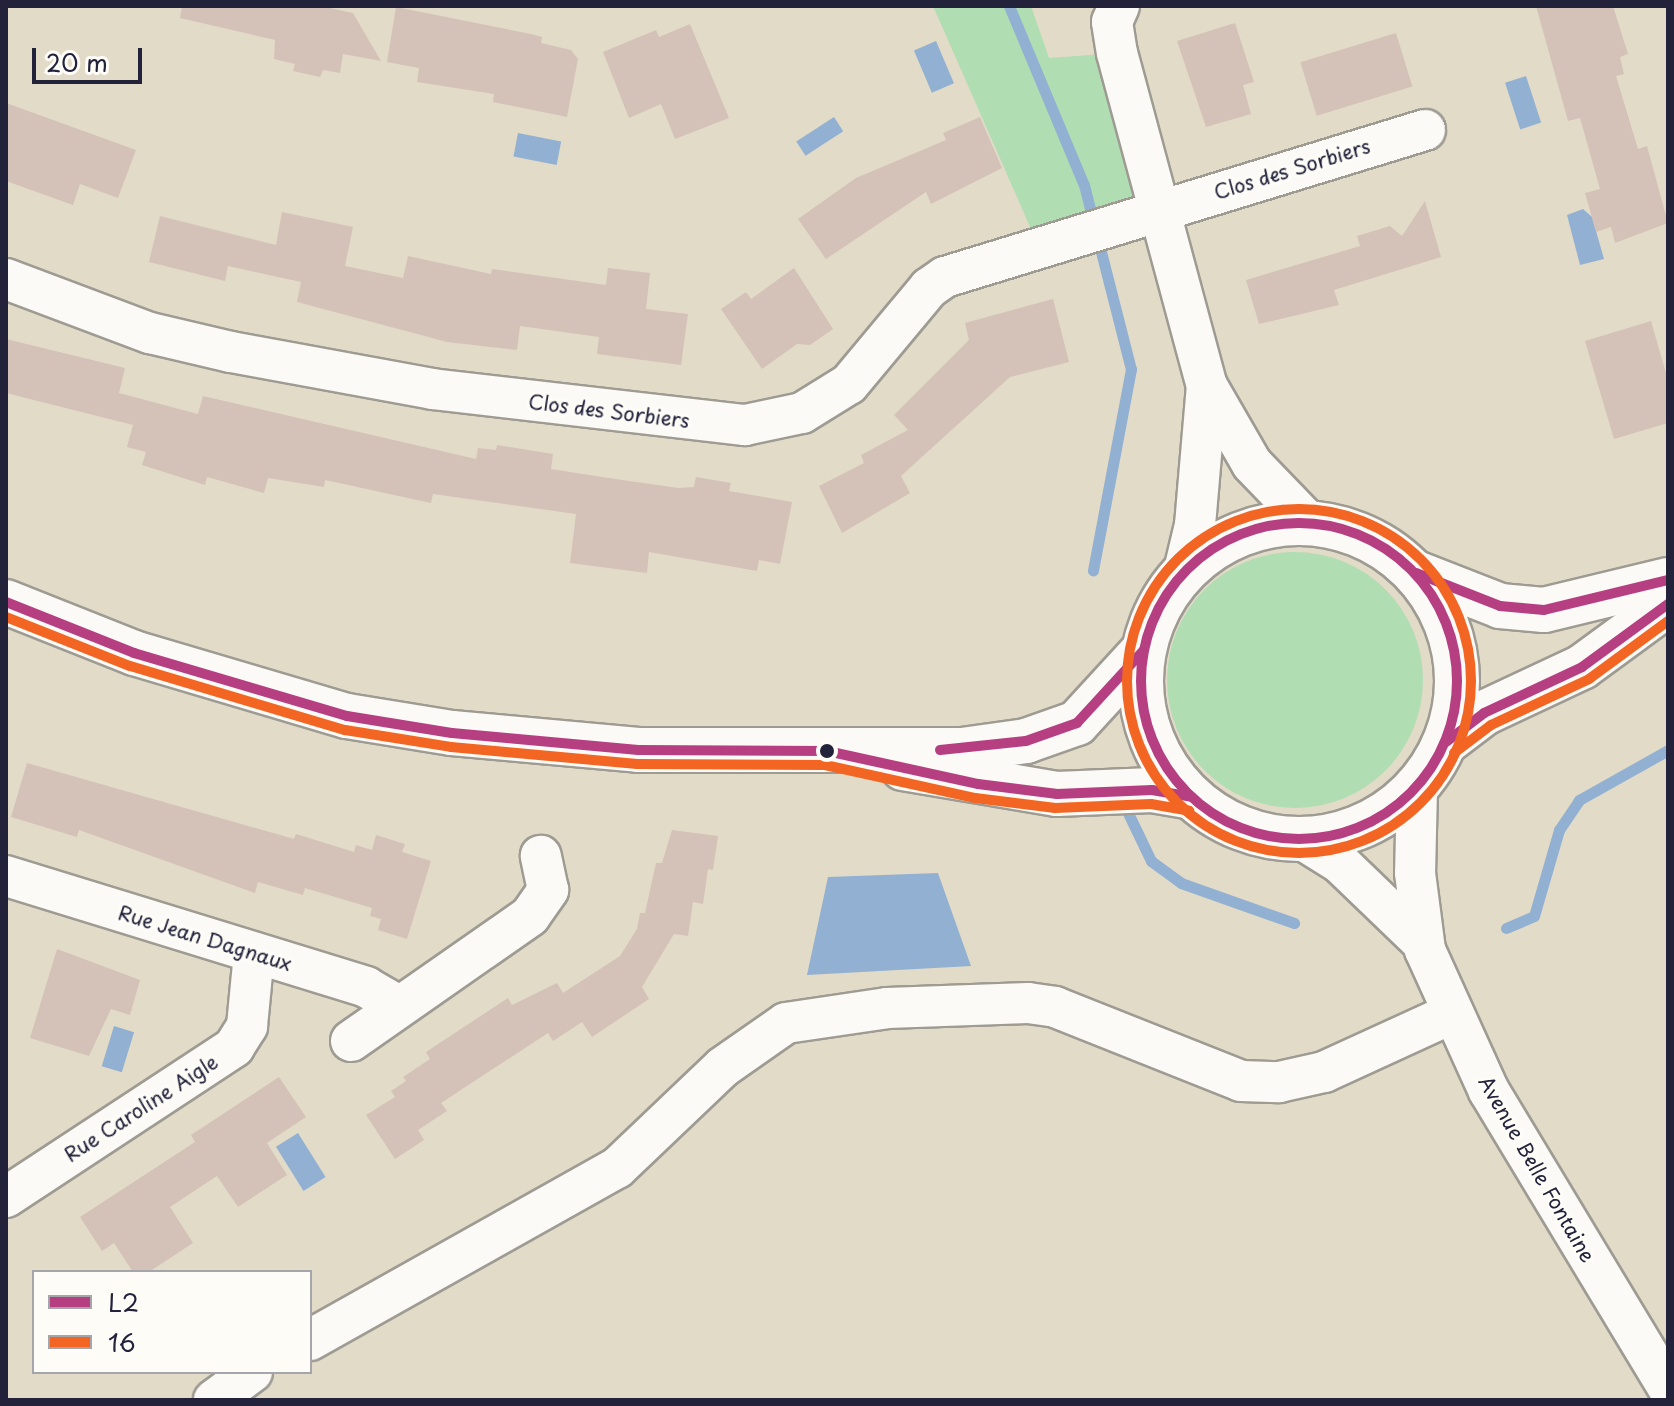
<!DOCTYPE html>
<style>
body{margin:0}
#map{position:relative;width:1674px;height:1406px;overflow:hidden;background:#e2dbc8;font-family:"Playpen Sans",sans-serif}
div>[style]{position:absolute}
.green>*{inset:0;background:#b1ddb3}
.round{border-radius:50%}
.water>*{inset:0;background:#92b0d2;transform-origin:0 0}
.stream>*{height:11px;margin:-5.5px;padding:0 5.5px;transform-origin:5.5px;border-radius:5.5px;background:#92b0d2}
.building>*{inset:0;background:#d4c2b8;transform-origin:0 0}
.roads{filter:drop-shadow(2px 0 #9e9b93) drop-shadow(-2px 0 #9e9b93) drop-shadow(0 2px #9e9b93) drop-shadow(0 -2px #9e9b93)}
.minor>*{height:40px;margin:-20px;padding:0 20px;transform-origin:20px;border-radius:20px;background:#fbfaf7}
.secondary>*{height:44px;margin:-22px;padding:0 22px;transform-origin:22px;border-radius:22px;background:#fbfaf7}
.secondary>.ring{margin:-22px;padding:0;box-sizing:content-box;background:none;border:44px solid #fbfaf7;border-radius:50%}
.bus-1>*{height:10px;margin:-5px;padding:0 5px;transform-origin:5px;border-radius:5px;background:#b63f82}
.bus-1>.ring{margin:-5px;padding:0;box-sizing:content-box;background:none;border:10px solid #b63f82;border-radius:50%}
.bus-2>*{height:10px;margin:-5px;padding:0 5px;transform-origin:5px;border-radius:5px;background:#f26522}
.bus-2>.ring{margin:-5px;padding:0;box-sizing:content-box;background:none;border:10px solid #f26522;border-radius:50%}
.dots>*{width:22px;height:22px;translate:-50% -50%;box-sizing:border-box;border:4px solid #fdfcf7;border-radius:50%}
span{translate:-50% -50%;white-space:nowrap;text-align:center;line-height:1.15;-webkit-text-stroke:7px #fdfcf7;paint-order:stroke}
.street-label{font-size:20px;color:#22223b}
.frame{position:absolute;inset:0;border:8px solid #22223b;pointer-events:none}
.legend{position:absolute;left:32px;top:1270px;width:280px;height:104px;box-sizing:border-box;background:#fdfcf7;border:2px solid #a5a5ac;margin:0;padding:10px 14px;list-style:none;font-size:24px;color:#22223b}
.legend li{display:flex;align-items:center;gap:16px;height:40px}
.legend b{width:40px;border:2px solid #a5a5ac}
.scale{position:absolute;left:32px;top:48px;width:110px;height:36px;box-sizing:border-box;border:4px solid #22223b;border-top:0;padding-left:10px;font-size:24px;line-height:28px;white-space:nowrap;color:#22223b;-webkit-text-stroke:6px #fdfcf7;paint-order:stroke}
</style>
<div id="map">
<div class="green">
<i style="clip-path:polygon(933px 6px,1031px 6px,1049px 58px,1117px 53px,1160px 209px,1038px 245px)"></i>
<i class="round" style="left:1167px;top:552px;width:256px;height:256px"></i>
</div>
<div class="water">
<i style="left:936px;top:41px;width:46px;height:24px;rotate:67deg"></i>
<i style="left:1526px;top:76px;width:49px;height:22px;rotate:72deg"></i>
<i style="left:834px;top:117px;width:17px;height:45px;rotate:57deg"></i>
<i style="left:518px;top:133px;width:44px;height:24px;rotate:11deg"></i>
<i style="clip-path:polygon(1583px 209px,1592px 217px,1604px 259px,1580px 265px,1567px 215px)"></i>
<i style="clip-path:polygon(938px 873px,971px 966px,807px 975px,828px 877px)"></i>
<i style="left:114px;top:1026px;width:21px;height:42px;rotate:17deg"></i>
<i style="left:298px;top:1133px;width:52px;height:26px;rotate:58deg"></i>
</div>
<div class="stream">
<i style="left:1009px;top:6px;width:194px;rotate:67.3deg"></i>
<i style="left:1084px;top:185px;width:190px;rotate:75.7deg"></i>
<i style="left:1131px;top:369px;width:205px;rotate:100.7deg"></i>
<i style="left:1129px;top:815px;width:51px;rotate:64.4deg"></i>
<i style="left:1151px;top:861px;width:37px;rotate:36deg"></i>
<i style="left:1181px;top:883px;width:120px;rotate:19.5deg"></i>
<i style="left:1506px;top:928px;width:30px;rotate:-23deg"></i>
<i style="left:1534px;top:916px;width:90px;rotate:-73.8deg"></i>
<i style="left:1559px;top:830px;width:36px;rotate:-56deg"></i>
<i style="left:1579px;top:800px;width:102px;rotate:-29.3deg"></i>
</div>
<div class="building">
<i style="clip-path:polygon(182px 6px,320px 6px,353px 13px,381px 61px,343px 54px,340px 73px,323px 70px,320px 77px,293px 71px,295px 64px,274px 59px,275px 40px,180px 18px)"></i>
<i style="clip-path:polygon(1536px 6px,1613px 6px,1628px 54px,1620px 57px,1624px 74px,1616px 76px,1638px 149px,1647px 146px,1668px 223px,1615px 243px,1611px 227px,1596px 232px,1585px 193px,1600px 189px,1580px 118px,1568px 121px)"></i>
<i style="clip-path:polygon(396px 7px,531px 34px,542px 37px,541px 43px,571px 50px,578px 59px,567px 117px,493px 102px,494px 94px,417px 82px,419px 68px,387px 62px)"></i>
<i style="clip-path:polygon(1235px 23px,1254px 82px,1243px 85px,1251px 114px,1206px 127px,1177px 41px)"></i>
<i style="clip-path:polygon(690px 24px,729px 118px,675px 139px,661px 104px,629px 118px,603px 52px,656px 30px,659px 37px)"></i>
<i style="left:1396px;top:33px;width:56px;height:100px;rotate:73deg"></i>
<i style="clip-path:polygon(6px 103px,136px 150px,118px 198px,80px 184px,73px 205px,6px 181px)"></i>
<i style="clip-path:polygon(980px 117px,1002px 168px,931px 204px,926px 192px,826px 259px,798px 219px,856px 178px,946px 140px,943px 133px)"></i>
<i style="clip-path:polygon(1425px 201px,1441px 257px,1334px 290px,1339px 305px,1259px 324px,1246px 280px,1360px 246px,1357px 236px,1390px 226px,1402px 236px)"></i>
<i style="clip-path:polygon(282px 212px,353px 227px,345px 266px,403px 278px,408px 256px,491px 274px,492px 269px,606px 285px,608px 268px,650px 273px,646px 309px,688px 314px,681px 365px,597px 354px,599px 337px,520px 326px,517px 350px,447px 342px,297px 302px,301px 282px,228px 266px,225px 281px,149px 262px,160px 216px,276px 245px)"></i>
<i style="clip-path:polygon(794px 268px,833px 329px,810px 345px,797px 344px,762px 369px,721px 309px,746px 292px,751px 299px)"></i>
<i style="clip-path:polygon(1053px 299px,1069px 362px,1010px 377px,901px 476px,910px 493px,842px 533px,819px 486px,864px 463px,861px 455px,908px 430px,894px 415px,969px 340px,965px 323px)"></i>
<i style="clip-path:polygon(1651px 321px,1668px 380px,1668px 423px,1614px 439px,1585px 341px)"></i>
<i style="clip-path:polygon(6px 339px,125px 368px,119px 393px,198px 414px,203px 396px,476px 459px,478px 448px,496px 450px,497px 445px,553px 454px,551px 469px,602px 477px,678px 488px,694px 487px,696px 477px,731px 483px,729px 491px,792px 502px,780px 564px,759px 560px,757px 571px,649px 552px,647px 573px,570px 563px,576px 514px,433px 494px,431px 503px,325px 480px,324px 487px,268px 478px,264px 493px,207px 477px,205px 485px,142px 465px,146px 452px,127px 447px,133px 425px,6px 393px)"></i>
<i style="clip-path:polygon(27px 763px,294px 839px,296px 834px,354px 852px,356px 845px,372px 850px,376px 835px,405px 844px,402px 852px,431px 861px,407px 939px,378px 930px,381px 919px,370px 916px,372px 908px,305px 888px,303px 895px,258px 882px,255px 893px,79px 830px,77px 837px,11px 817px)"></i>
<i style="clip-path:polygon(672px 830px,718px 836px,713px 870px,708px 869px,703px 904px,693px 902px,688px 936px,674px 934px,642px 987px,649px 999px,592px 1037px,582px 1022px,553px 1041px,548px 1033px,441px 1103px,447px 1111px,418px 1130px,424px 1140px,395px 1159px,366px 1115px,395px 1097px,391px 1091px,406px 1081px,403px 1077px,430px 1059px,426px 1052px,508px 998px,512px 1005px,557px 983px,563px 993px,620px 956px,637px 929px,640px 913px,645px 913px,656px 863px,662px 863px)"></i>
<i style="clip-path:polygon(57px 949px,140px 980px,130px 1015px,111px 1009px,89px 1056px,30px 1038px)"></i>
<i style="clip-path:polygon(279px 1077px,306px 1117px,267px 1143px,287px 1175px,238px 1207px,217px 1176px,170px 1207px,193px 1243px,149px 1272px,133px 1272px,114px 1243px,102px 1251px,80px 1217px,195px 1142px,191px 1135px)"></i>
</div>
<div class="roads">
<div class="minor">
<i style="left:1119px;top:6px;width:17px;rotate:114deg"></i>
<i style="left:1112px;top:22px;width:31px;rotate:81deg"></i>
<i style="left:1117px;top:53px;width:345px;rotate:74.9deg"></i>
<i style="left:1207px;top:386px;width:90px;rotate:60deg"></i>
<i style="left:1252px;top:464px;width:81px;rotate:46deg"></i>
<i style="left:6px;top:279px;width:154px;rotate:20.6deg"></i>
<i style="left:150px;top:333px;width:83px;rotate:13.2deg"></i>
<i style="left:231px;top:352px;width:204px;rotate:10.4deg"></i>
<i style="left:432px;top:389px;width:315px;rotate:6.6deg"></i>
<i style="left:745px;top:425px;width:58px;rotate:-11.9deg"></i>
<i style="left:802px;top:413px;width:55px;rotate:-31.7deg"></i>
<i style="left:849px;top:384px;width:125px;rotate:-50.2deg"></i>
<i style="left:929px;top:288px;width:19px;rotate:-35deg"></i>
<i style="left:945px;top:277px;width:502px;rotate:-17.03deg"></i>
<i style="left:1184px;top:571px;width:47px;rotate:-76.6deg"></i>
<i style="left:1195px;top:525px;width:140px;rotate:-85.1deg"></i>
<i style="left:1417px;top:788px;width:85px;rotate:91.3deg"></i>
<i style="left:1415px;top:873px;width:78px;rotate:82.6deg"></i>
<i style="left:1425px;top:950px;width:155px;rotate:65.6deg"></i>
<i style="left:1489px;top:1091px;width:347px;rotate:58.9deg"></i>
<i style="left:1303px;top:840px;width:44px;rotate:31.9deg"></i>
<i style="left:1340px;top:863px;width:114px;rotate:43.9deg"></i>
<i style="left:6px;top:876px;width:377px;rotate:17.1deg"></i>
<i style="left:366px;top:987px;width:39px;rotate:30deg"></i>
<i style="left:351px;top:1041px;width:218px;rotate:-34.9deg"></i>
<i style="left:530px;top:916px;width:32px;rotate:-55deg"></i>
<i style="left:548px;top:890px;width:35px;rotate:-102deg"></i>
<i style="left:6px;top:1197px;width:273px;rotate:-33.3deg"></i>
<i style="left:234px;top:1047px;width:25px;rotate:-58deg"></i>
<i style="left:247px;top:1026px;width:73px;rotate:-84.5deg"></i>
<i style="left:310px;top:1340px;width:352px;rotate:-29.3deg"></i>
<i style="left:617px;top:1168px;width:146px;rotate:-43.6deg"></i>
<i style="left:723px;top:1067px;width:77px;rotate:-34.9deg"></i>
<i style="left:786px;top:1023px;width:102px;rotate:-8.4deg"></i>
<i style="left:887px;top:1008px;width:141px;rotate:-2deg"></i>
<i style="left:1028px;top:1003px;width:27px;rotate:8deg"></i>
<i style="left:1055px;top:1007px;width:200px;rotate:21.7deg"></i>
<i style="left:1241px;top:1081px;width:38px;rotate:2deg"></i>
<i style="left:1279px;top:1082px;width:46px;rotate:-12.5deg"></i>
<i style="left:1324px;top:1072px;width:142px;rotate:-24.6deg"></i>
<i style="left:214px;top:1400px;width:47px;rotate:-36.4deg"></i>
</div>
<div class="secondary">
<i class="ring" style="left:1141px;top:523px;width:272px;height:272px"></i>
<i style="left:1416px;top:573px;width:90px;rotate:21.4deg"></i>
<i style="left:1500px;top:606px;width:44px;rotate:5.2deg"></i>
<i style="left:1544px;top:610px;width:128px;rotate:-13.6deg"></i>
<i style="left:6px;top:602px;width:138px;rotate:21.7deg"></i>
<i style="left:134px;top:653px;width:222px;rotate:16.5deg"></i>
<i style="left:347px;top:716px;width:106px;rotate:9.2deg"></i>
<i style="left:452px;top:733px;width:187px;rotate:5.2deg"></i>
<i style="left:638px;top:750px;width:324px"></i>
<i style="left:962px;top:750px;width:65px;rotate:-8deg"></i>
<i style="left:1026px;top:741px;width:54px;rotate:-19.4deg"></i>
<i style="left:1077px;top:723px;width:99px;rotate:-47.5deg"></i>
<i style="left:1446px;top:742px;width:48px;rotate:-37.3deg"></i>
<i style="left:1484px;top:713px;width:108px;rotate:-25.1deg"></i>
<i style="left:1582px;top:667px;width:107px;rotate:-36.2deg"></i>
<i style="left:903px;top:768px;width:156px;rotate:9.6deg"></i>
<i style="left:1057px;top:794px;width:95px;rotate:-2.4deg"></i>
<i style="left:1152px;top:790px;width:40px;rotate:10deg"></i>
</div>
</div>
<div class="bus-1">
<i class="ring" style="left:1141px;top:523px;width:306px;height:306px"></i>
<i style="left:1416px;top:573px;width:90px;rotate:21.4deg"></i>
<i style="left:1500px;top:606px;width:44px;rotate:5.2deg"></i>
<i style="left:1544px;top:610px;width:128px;rotate:-13.6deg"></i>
<i style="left:6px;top:602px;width:138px;rotate:21.7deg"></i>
<i style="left:134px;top:653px;width:222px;rotate:16.5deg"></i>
<i style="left:347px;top:716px;width:106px;rotate:9.2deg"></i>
<i style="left:452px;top:733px;width:187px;rotate:5.2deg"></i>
<i style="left:638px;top:750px;width:189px;rotate:0.3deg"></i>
<i style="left:827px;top:751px;width:155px;rotate:12.3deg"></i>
<i style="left:978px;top:784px;width:80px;rotate:7.2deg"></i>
<i style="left:1057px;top:794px;width:95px;rotate:-2.4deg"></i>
<i style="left:1152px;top:790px;width:40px;rotate:10deg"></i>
<i style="left:1446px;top:742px;width:48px;rotate:-37.3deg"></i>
<i style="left:1484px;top:713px;width:108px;rotate:-25.1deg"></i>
<i style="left:1582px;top:667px;width:107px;rotate:-36.2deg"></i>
<i style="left:940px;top:750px;width:86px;rotate:-6deg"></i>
<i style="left:1026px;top:741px;width:54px;rotate:-19.4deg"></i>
<i style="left:1077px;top:723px;width:99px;rotate:-47.5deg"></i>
</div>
<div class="bus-2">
<i class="ring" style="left:1127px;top:509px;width:334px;height:334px"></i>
<i style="left:6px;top:617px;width:133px;rotate:21.6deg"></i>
<i style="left:130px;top:666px;width:224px;rotate:16.6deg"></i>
<i style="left:345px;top:730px;width:107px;rotate:9.1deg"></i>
<i style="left:451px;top:747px;width:187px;rotate:5.2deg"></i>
<i style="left:637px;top:764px;width:188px;rotate:0.3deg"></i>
<i style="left:825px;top:765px;width:154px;rotate:12.4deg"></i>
<i style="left:975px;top:798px;width:81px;rotate:7.1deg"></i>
<i style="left:1055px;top:808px;width:96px;rotate:-2.4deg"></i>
<i style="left:1151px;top:804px;width:39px;rotate:10deg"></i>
<i style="left:1454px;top:753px;width:46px;rotate:-37.1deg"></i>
<i style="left:1491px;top:725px;width:108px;rotate:-25.1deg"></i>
<i style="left:1589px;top:679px;width:98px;rotate:-36.3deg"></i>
</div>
<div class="dots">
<i style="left:827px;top:751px;background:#22223b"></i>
</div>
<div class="street-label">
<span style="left:1292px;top:169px;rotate:-17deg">Clos des Sorbiers</span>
<span style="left:609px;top:411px;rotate:7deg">Clos des Sorbiers</span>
<span style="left:205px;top:938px;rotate:17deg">Rue Jean Dagnaux</span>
<span style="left:141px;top:1108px;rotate:-33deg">Rue Caroline Aigle</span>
<span style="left:1537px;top:1169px;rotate:60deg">Avenue Belle Fontaine</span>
</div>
<div class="frame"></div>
<ul class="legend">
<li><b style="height:10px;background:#b63f82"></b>L2</li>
<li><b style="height:10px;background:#f26522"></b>16</li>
</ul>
<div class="scale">20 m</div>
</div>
